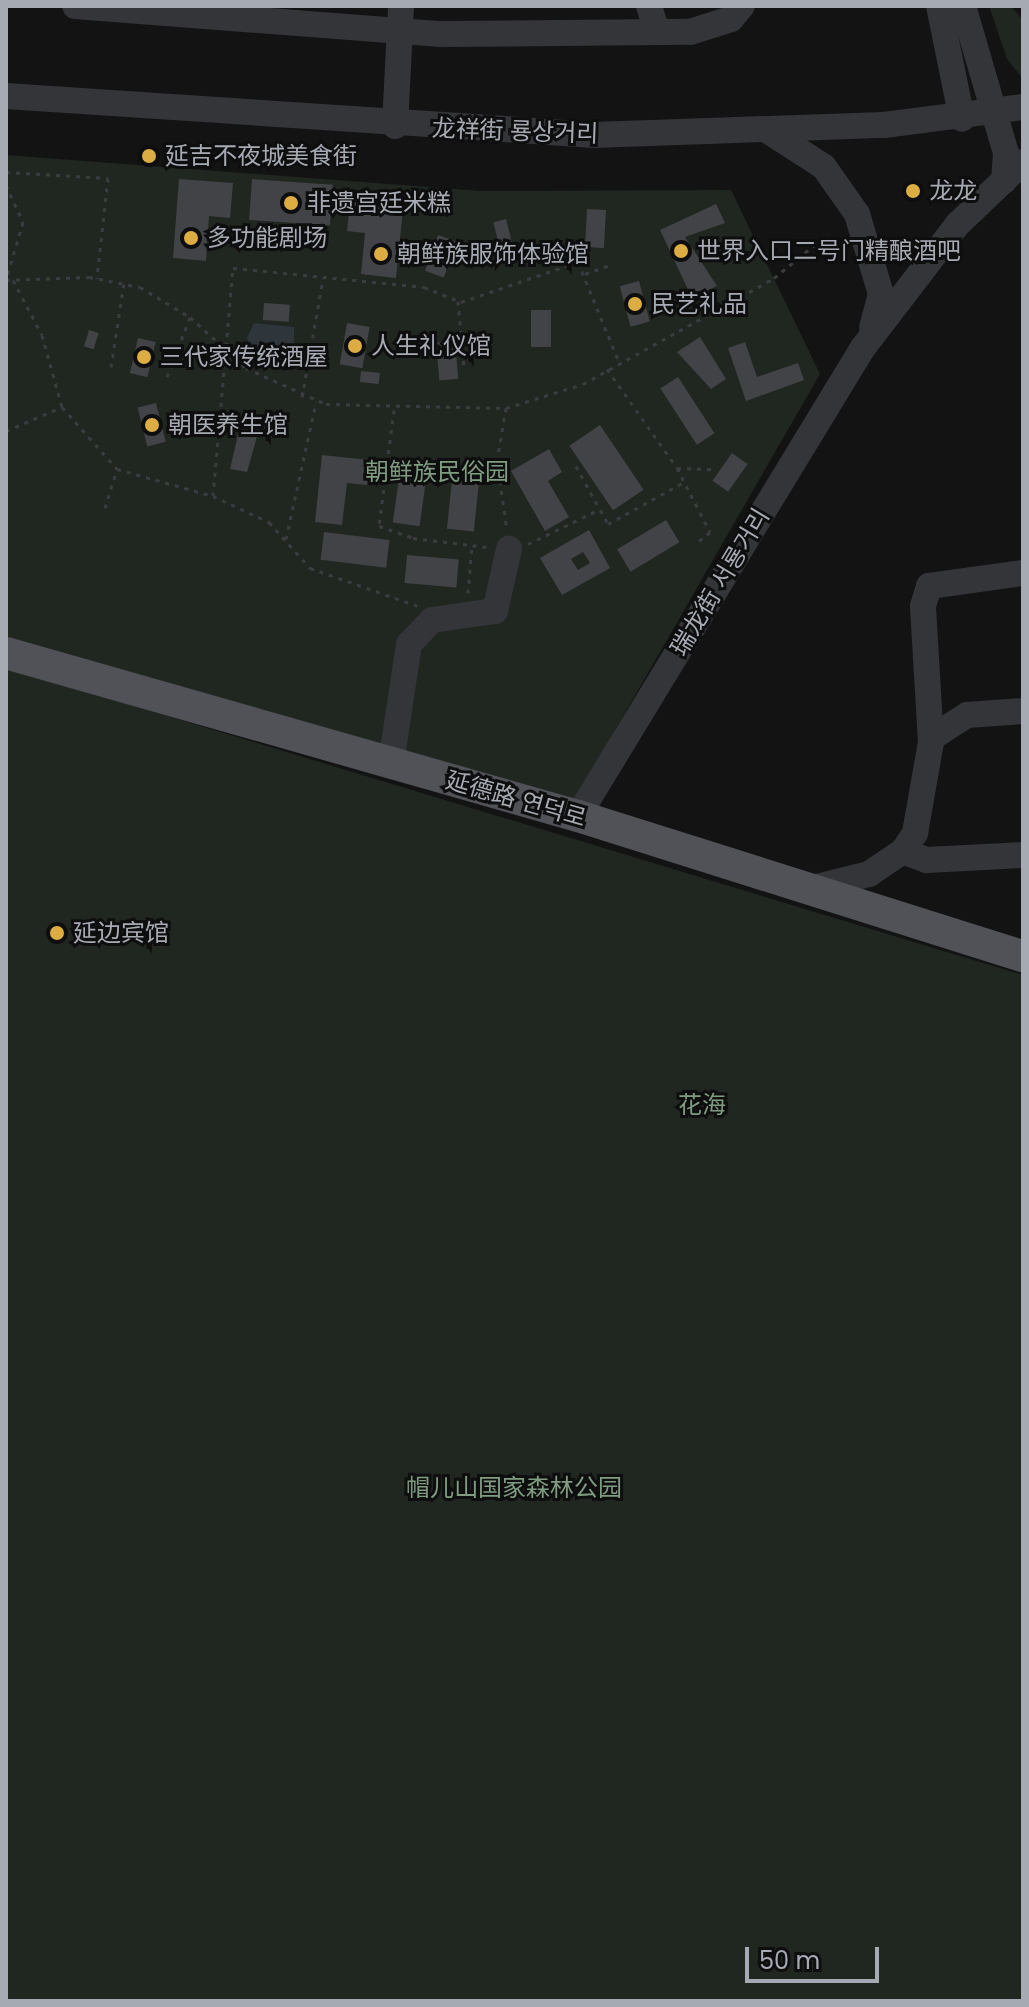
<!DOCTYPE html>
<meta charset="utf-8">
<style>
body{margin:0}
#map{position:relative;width:1029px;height:2007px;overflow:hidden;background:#131314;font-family:Poppins,"Noto Sans SC","Noto Sans KR",sans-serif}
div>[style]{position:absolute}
.green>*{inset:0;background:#202620}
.water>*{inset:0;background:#2e353b}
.building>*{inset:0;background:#424347;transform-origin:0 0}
.path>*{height:3px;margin-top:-1.5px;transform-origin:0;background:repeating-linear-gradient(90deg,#3a3c40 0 4px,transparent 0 10px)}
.minor>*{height:26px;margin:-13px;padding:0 13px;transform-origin:13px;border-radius:13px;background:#343539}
.major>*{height:32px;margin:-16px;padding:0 16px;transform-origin:16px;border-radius:16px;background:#515257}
.dots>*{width:22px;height:22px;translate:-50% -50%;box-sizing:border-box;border:4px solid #0e0e0f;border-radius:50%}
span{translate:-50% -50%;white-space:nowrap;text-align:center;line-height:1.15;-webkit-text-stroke:6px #0e0e0f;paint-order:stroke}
.street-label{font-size:24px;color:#a6aab3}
.poi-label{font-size:24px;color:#a6aab3}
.left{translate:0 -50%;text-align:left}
.park-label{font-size:24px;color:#7f9c81}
.frame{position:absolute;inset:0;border:8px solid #a6aab3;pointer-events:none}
.scale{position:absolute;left:745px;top:1947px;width:134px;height:36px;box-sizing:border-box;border:4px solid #a6aab3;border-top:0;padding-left:10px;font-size:24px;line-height:28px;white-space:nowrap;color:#a6aab3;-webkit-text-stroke:6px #0e0e0f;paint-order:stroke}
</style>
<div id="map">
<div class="green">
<i style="clip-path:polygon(989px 6px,1011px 6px,1023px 20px,1023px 79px,1007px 59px)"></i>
<i style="clip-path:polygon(6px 155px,481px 191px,731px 190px,820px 374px,576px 798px,559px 804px,6px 639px)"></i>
<i style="clip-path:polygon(6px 667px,1023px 975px,1023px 2001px,6px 2001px)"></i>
</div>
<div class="water">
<i style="clip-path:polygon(254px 323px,294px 327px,294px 362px,255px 357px,247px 338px)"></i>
</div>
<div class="building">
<i style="clip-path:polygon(179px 179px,233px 183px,230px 218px,209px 216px,206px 261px,173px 258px)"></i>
<i style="left:252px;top:179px;width:81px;height:41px;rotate:4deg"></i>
<i style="clip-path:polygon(351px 194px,404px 199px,396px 278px,361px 274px,365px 233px,347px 231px)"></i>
<i style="clip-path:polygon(716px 204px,725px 223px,685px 237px,717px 286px,692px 298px,660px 230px)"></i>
<i style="left:587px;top:209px;width:19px;height:38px;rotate:3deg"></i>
<i style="left:506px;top:219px;width:32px;height:13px;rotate:76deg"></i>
<i style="left:438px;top:235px;width:20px;height:38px;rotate:20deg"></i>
<i style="left:639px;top:281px;width:42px;height:20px;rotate:75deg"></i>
<i style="left:264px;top:303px;width:26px;height:17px;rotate:4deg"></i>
<i style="left:531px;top:310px;width:20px;height:37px"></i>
<i style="left:347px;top:323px;width:23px;height:42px;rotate:10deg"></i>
<i style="left:89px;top:330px;width:10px;height:17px;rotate:17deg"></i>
<i style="clip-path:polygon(700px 337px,726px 379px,711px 389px,677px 352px)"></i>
<i style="left:138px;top:338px;width:18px;height:36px;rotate:13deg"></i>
<i style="left:455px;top:341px;width:38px;height:19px;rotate:85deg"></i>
<i style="clip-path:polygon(745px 342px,757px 377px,798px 363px,804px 380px,746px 401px,728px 348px)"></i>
<i style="left:361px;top:371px;width:19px;height:11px;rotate:6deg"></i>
<i style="left:678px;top:377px;width:67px;height:21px;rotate:57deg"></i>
<i style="left:156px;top:403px;width:40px;height:19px;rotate:76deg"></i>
<i style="clip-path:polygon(241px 422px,260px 426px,247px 472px,230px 469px)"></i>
<i style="left:600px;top:425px;width:78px;height:37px;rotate:56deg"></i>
<i style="clip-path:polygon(549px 449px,562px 472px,548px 481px,569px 517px,545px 531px,511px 471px)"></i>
<i style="left:732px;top:453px;width:19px;height:34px;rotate:35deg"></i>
<i style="clip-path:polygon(322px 455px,369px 460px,367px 485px,347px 483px,342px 525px,315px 522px)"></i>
<i style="left:401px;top:464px;width:27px;height:59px;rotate:8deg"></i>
<i style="left:453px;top:471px;width:27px;height:58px;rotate:6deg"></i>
<i style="left:666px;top:520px;width:26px;height:57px;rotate:59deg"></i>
<i style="clip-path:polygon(evenodd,589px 530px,610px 568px,562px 595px,540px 558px,589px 530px,583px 552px,590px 563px,578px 570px,571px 559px,583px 552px)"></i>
<i style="left:324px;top:532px;width:66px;height:28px;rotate:7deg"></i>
<i style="left:407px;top:555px;width:52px;height:28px;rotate:5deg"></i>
</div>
<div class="path">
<i style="left:6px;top:172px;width:102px;rotate:3.4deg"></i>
<i style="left:108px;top:178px;width:101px;rotate:96.3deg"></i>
<i style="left:6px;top:185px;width:41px;rotate:65.3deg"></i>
<i style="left:23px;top:222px;width:60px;rotate:106.3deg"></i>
<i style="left:585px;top:274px;width:27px;rotate:-20deg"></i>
<i style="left:6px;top:280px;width:83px;rotate:-2.1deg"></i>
<i style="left:89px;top:277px;width:52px;rotate:11.1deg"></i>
<i style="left:140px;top:287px;width:58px;rotate:31deg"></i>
<i style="left:190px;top:317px;width:76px;rotate:42.3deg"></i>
<i style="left:246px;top:368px;width:88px;rotate:24.2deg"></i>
<i style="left:326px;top:404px;width:180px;rotate:1.3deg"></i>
<i style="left:506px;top:408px;width:81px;rotate:-17.3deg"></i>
<i style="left:583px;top:384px;width:218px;rotate:-29deg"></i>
<i style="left:774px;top:278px;width:70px;rotate:-39.2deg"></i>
<i style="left:13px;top:280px;width:62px;rotate:62.2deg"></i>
<i style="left:42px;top:335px;width:75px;rotate:74.5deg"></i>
<i style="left:62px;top:407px;width:83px;rotate:48.4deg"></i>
<i style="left:117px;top:469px;width:100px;rotate:15.7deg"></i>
<i style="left:213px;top:496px;width:62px;rotate:24.9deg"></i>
<i style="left:269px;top:522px;width:62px;rotate:48.3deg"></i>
<i style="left:310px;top:568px;width:114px;rotate:19.4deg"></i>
<i style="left:458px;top:301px;width:67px;rotate:84.9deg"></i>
<i style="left:111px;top:367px;width:85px;rotate:-81.2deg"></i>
<i style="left:607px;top:369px;width:121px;rotate:54.7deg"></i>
<i style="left:677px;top:468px;width:72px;rotate:62.7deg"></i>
<i style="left:710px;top:532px;width:14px;rotate:141deg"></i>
<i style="left:167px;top:377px;width:64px;rotate:-69deg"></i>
<i style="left:302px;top:397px;width:120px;rotate:-79.9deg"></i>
<i style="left:506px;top:408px;width:54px;rotate:99.6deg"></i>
<i style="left:497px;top:461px;width:70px;rotate:81.8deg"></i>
<i style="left:394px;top:410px;width:117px;rotate:97.4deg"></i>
<i style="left:379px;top:526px;width:36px;rotate:19deg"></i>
<i style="left:413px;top:538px;width:74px;rotate:7deg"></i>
<i style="left:6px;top:431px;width:61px;rotate:-23.2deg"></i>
<i style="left:576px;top:466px;width:66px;rotate:61.1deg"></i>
<i style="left:608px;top:524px;width:87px;rotate:-28.9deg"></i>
<i style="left:677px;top:468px;width:38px;rotate:2deg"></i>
<i style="left:213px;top:496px;width:229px;rotate:-85deg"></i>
<i style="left:233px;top:268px;width:192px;rotate:5.7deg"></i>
<i style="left:424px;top:287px;width:40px;rotate:22deg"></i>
<i style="left:461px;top:302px;width:124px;rotate:-18.9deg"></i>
<i style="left:578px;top:262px;width:108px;rotate:67.7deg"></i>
<i style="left:105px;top:508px;width:41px;rotate:-72.9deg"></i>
<i style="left:286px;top:539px;width:140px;rotate:-77.6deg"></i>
<i style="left:528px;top:544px;width:80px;rotate:-25.9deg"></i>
<i style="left:468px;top:593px;width:48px;rotate:-85.2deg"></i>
</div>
<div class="minor">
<i style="left:75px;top:6px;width:367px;rotate:4.4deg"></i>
<i style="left:441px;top:34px;width:249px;rotate:-0.5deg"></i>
<i style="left:690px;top:32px;width:43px;rotate:-17.6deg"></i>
<i style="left:731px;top:19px;width:17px;rotate:-50deg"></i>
<i style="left:649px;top:6px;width:27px;rotate:73deg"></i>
<i style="left:939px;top:6px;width:115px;rotate:78.5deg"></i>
<i style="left:963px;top:6px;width:153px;rotate:73.7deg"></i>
<i style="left:1006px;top:153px;width:28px;rotate:94deg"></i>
<i style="left:6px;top:96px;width:589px;rotate:3.79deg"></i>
<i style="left:594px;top:135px;width:290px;rotate:-2deg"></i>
<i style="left:884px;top:125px;width:140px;rotate:-7.4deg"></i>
<i style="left:395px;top:126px;width:120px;rotate:-87.1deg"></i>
<i style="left:770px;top:132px;width:64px;rotate:32.9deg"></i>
<i style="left:824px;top:167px;width:57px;rotate:54.9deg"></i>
<i style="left:857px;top:214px;width:84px;rotate:73.3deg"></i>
<i style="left:881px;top:294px;width:34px;rotate:105deg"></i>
<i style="left:931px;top:738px;width:43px;rotate:-32.6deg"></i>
<i style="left:967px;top:715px;width:56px;rotate:-4.1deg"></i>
<i style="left:391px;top:763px;width:120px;rotate:-81.4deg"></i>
<i style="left:409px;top:644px;width:33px;rotate:-46deg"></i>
<i style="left:432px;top:620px;width:64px;rotate:-8.1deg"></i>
<i style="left:495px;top:611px;width:64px;rotate:-77.3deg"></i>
<i style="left:578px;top:816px;width:547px;rotate:-58.69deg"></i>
<i style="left:862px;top:349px;width:158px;rotate:-52.5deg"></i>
<i style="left:958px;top:224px;width:90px;rotate:-43.6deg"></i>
<i style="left:903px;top:851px;width:26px;rotate:21deg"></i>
<i style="left:927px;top:860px;width:96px;rotate:-3deg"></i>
<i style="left:812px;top:888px;width:59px;rotate:-13.8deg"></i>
<i style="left:869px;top:874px;width:41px;rotate:-34.1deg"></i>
<i style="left:903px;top:851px;width:22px;rotate:-56deg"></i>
<i style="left:915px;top:833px;width:92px;rotate:-80deg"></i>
<i style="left:931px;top:742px;width:136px;rotate:-93.4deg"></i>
<i style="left:923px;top:606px;width:21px;rotate:-73deg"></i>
<i style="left:929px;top:586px;width:95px;rotate:-7.9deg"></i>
</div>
<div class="major">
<i style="left:6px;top:653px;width:595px;rotate:15.91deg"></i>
<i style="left:578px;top:816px;width:467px;rotate:17.5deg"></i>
</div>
<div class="dots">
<i style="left:149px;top:156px;background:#dcad42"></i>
<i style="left:913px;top:191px;background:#dcad42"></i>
<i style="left:291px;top:203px;background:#dcad42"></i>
<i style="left:191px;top:238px;background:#dcad42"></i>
<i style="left:681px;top:251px;background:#dcad42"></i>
<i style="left:381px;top:254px;background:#dcad42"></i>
<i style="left:635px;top:304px;background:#dcad42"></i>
<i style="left:355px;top:346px;background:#dcad42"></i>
<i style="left:144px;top:357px;background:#dcad42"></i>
<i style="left:152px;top:425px;background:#dcad42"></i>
<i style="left:57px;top:933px;background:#dcad42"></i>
</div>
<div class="street-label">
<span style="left:515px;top:131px;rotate:2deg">龙祥街 룡상거리</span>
<span style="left:720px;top:582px;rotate:-59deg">瑞龙街 서룡거리</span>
<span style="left:516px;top:799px;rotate:16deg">延德路 연덕로</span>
</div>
<div class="poi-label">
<span class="left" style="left:165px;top:156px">延吉不夜城美食街</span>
<span class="left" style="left:929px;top:191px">龙龙</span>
<span class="left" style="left:307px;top:203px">非遗宫廷米糕</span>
<span class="left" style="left:207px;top:238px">多功能剧场</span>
<span class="left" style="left:697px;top:251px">世界入口二号门精酿酒吧</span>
<span class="left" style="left:397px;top:254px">朝鲜族服饰体验馆</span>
<span class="left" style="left:651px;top:304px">民艺礼品</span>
<span class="left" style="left:371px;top:346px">人生礼仪馆</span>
<span class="left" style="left:160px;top:357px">三代家传统酒屋</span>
<span class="left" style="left:168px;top:425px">朝医养生馆</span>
<span class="left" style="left:73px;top:933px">延边宾馆</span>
</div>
<div class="park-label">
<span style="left:437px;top:472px">朝鲜族民俗园</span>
<span style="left:702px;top:1105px">花海</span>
<span style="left:514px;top:1488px">帽儿山国家森林公园</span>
</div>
<div class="frame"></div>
<div class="scale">50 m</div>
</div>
